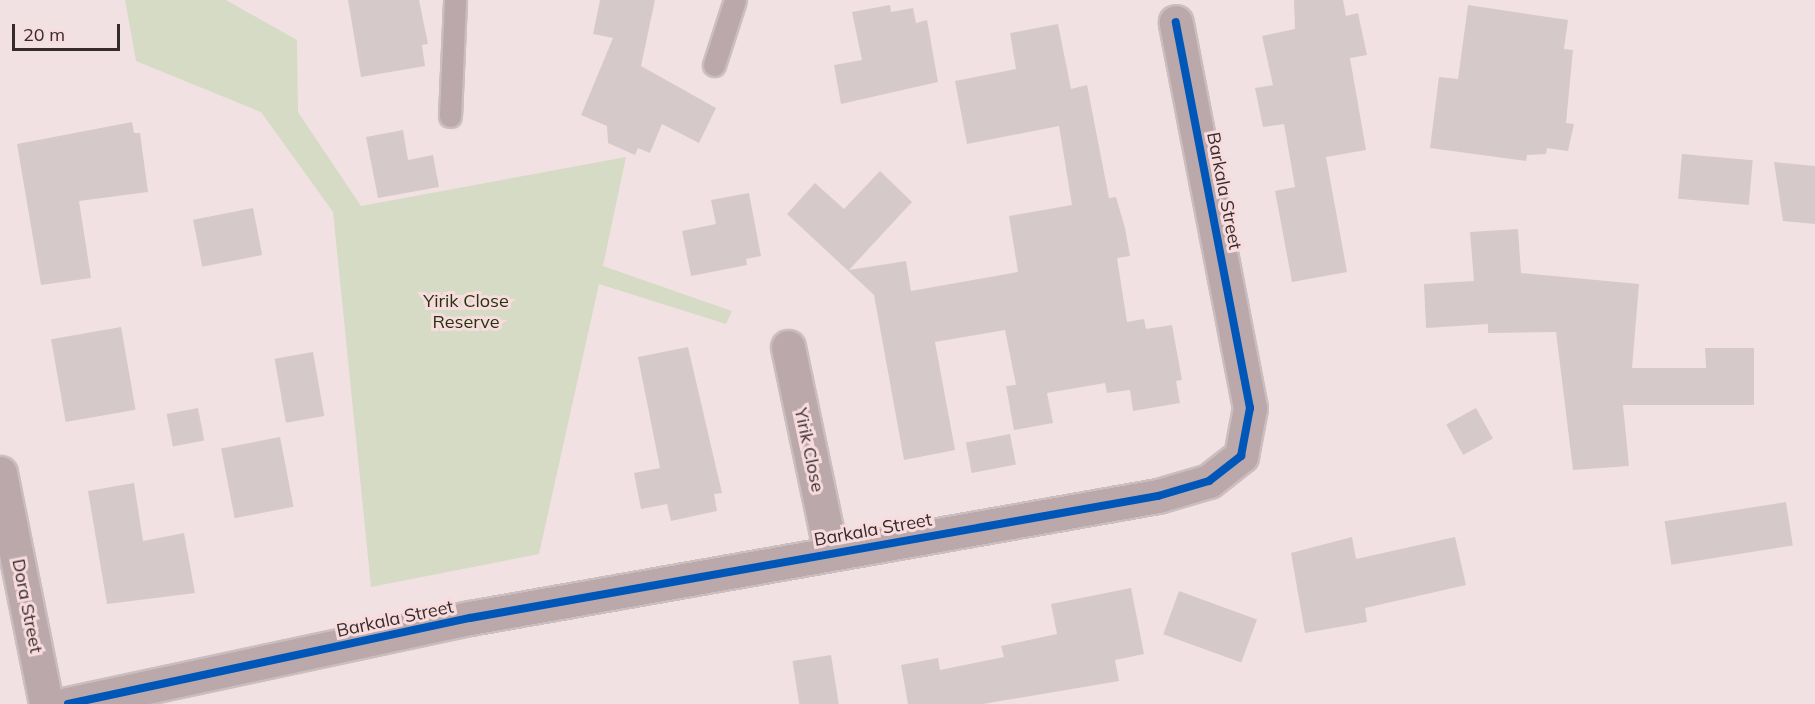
<!DOCTYPE html>
<style>
body{margin:0}
#map{position:relative;width:1815px;height:704px;overflow:hidden;background:#f2e1e3;font-family:Mulish,sans-serif}
div>[style]{position:absolute}
.green>*{inset:0;background:#d6dbc5}
.building>*{inset:0;background:#d6c9ca;transform-origin:0 0}
.roads{filter:drop-shadow(2px 0 #cbbebf) drop-shadow(-2px 0 #cbbebf) drop-shadow(0 2px #cbbebf) drop-shadow(0 -2px #cbbebf)}
.service>*{height:21px;margin:-10.5px;padding:0 10.5px;transform-origin:10.5px;border-radius:10.5px;background:#baa8aa}
.minor>*{height:33px;margin:-16.5px;padding:0 16.5px;transform-origin:16.5px;border-radius:16.5px;background:#baa8aa}
.cycleway>*{height:8px;margin:-4px;padding:0 4px;transform-origin:4px;border-radius:4px;background:#0057b8}
span{translate:-50% -50%;white-space:nowrap;text-align:center;line-height:1.15;-webkit-text-stroke:6px #f8dbdd;paint-order:stroke}
.street-label{font-size:18px;color:#362b2c}
.park-label{font-size:18px;color:#21350d}
.scale{position:absolute;left:12px;top:24px;width:108px;height:27px;box-sizing:border-box;border:3px solid #362b2c;border-top:0;padding-left:8px;font-size:18px;line-height:21px;white-space:nowrap;color:#362b2c;-webkit-text-stroke:4px #f8dbdd;paint-order:stroke}
</style>
<div id="map">
<div class="green">
<i style="clip-path:polygon(125px 0,226px 0,297px 40px,298px 112px,361px 206px,626px 157px,603px 266px,732px 311px,726px 324px,599px 284px,539px 554px,371px 587px,333px 212px,261px 112px,136px 61px)"></i>
</div>
<div class="building">
<i style="clip-path:polygon(348px 0,419px 0,428px 44px,422px 45px,425px 66px,361px 77px)"></i>
<i style="clip-path:polygon(600px 0,655px 0,641px 66px,716px 108px,699px 143px,662px 124px,650px 153px,638px 148px,635px 155px,608px 143px,607px 126px,581px 115px,613px 38px,593px 34px)"></i>
<i style="clip-path:polygon(1294px 0,1343px 0,1346px 16px,1358px 13px,1367px 55px,1350px 58px,1366px 150px,1326px 157px,1347px 272px,1292px 282px,1275px 191px,1295px 187px,1284px 124px,1263px 127px,1255px 88px,1273px 85px,1262px 36px,1295px 29px)"></i>
<i style="clip-path:polygon(890px 5px,891px 12px,913px 8px,916px 23px,927px 20px,938px 82px,841px 104px,834px 65px,862px 60px,852px 12px)"></i>
<i style="clip-path:polygon(1468px 5px,1568px 20px,1564px 49px,1573px 50px,1566px 123px,1574px 124px,1568px 151px,1547px 148px,1546px 154px,1527px 155px,1526px 161px,1430px 148px,1439px 77px,1458px 79px)"></i>
<i style="clip-path:polygon(1058px 24px,1071px 89px,1087px 85px,1109px 198px,1116px 197px,1125px 228px,1130px 256px,1117px 258px,1127px 322px,1144px 319px,1146px 329px,1172px 325px,1182px 380px,1176px 381px,1180px 403px,1133px 411px,1130px 390px,1107px 393px,1105px 383px,1047px 393px,1053px 423px,1014px 430px,1006px 386px,1016px 385px,1005px 330px,935px 342px,955px 450px,904px 460px,874px 295px,787px 214px,815px 183px,844px 209px,880px 171px,912px 202px,849px 270px,906px 261px,911px 291px,1018px 272px,1009px 216px,1072px 205px,1059px 126px,967px 144px,955px 81px,1016px 69px,1010px 33px)"></i>
<i style="clip-path:polygon(132px 122px,134px 133px,140px 133px,148px 192px,79px 201px,91px 278px,41px 285px,17px 144px)"></i>
<i style="clip-path:polygon(403px 130px,408px 160px,433px 155px,439px 187px,378px 198px,366px 137px)"></i>
<i style="left:1682px;top:154px;width:71px;height:45px;rotate:5deg"></i>
<i style="clip-path:polygon(1774px 162px,1815px 166px,1815px 224px,1783px 221px)"></i>
<i style="clip-path:polygon(749px 193px,761px 256px,746px 259px,747px 265px,691px 276px,682px 231px,716px 224px,711px 200px)"></i>
<i style="left:253px;top:208px;width:48px;height:61px;rotate:79deg"></i>
<i style="clip-path:polygon(1518px 229px,1521px 273px,1639px 284px,1632px 368px,1706px 368px,1705px 348px,1754px 348px,1754px 405px,1623px 405px,1629px 466px,1573px 470px,1556px 332px,1488px 333px,1488px 324px,1426px 328px,1424px 284px,1474px 281px,1470px 232px)"></i>
<i style="left:121px;top:327px;width:84px;height:71px;rotate:80deg"></i>
<i style="clip-path:polygon(688px 347px,722px 493px,714px 494px,717px 511px,671px 521px,667px 504px,641px 509px,634px 473px,660px 468px,638px 357px)"></i>
<i style="left:313px;top:352px;width:65px;height:39px;rotate:80deg"></i>
<i style="left:198px;top:408px;width:33px;height:32px;rotate:79deg"></i>
<i style="left:1476px;top:408px;width:35px;height:34px;rotate:61deg"></i>
<i style="left:1010px;top:434px;width:31px;height:45px;rotate:79deg"></i>
<i style="left:280px;top:437px;width:71px;height:60px;rotate:79deg"></i>
<i style="clip-path:polygon(134px 483px,143px 541px,184px 533px,195px 593px,107px 604px,88px 491px)"></i>
<i style="left:1786px;top:502px;width:44px;height:123px;rotate:81deg"></i>
<i style="clip-path:polygon(1352px 537px,1356px 559px,1455px 537px,1466px 585px,1365px 608px,1367px 622px,1305px 633px,1291px 553px)"></i>
<i style="clip-path:polygon(1131px 588px,1144px 654px,1115px 660px,1119px 681px,983px 704px,908px 704px,901px 665px,938px 658px,940px 670px,1004px 657px,1001px 646px,1057px 634px,1051px 604px)"></i>
<i style="left:1179px;top:591px;width:83px;height:46px;rotate:20deg"></i>
<i style="left:831px;top:655px;width:50px;height:39px;rotate:81deg"></i>
</div>
<div class="roads">
<div class="service">
<i style="left:714px;top:65px;width:68px;rotate:-72.1deg"></i>
<i style="left:450px;top:116px;width:116px;rotate:-87.5deg"></i>
</div>
<div class="minor">
<i style="left:788px;top:347px;width:210px;rotate:78.2deg"></i>
<i style="left:0;top:473px;width:236px;rotate:78.7deg"></i>
<i style="left:68px;top:704px;width:411px;rotate:-12.1deg"></i>
<i style="left:470px;top:618px;width:699px;rotate:-10.06deg"></i>
<i style="left:1158px;top:496px;width:53px;rotate:-16.4deg"></i>
<i style="left:1209px;top:481px;width:41px;rotate:-38deg"></i>
<i style="left:1241px;top:456px;width:49px;rotate:-79.4deg"></i>
<i style="left:1250px;top:408px;width:393px;rotate:-100.9deg"></i>
</div>
</div>
<div class="cycleway">
<i style="left:68px;top:704px;width:411px;rotate:-12.1deg"></i>
<i style="left:470px;top:618px;width:699px;rotate:-10.06deg"></i>
<i style="left:1158px;top:496px;width:53px;rotate:-16.4deg"></i>
<i style="left:1209px;top:481px;width:41px;rotate:-38deg"></i>
<i style="left:1241px;top:456px;width:49px;rotate:-79.4deg"></i>
<i style="left:1250px;top:408px;width:393px;rotate:-100.9deg"></i>
</div>
<div class="street-label">
<span style="left:1224px;top:191px;rotate:79deg">Barkala Street</span>
<span style="left:809px;top:450px;rotate:78deg">Yirik Close</span>
<span style="left:873px;top:530px;rotate:-10deg">Barkala Street</span>
<span style="left:27px;top:606px;rotate:79deg">Dora Street</span>
<span style="left:395px;top:619px;rotate:-12deg">Barkala Street</span>
</div>
<div class="park-label">
<span style="left:466px;top:312px">Yirik Close<br>Reserve</span>
</div>
<div class="scale">20 m</div>
</div>
